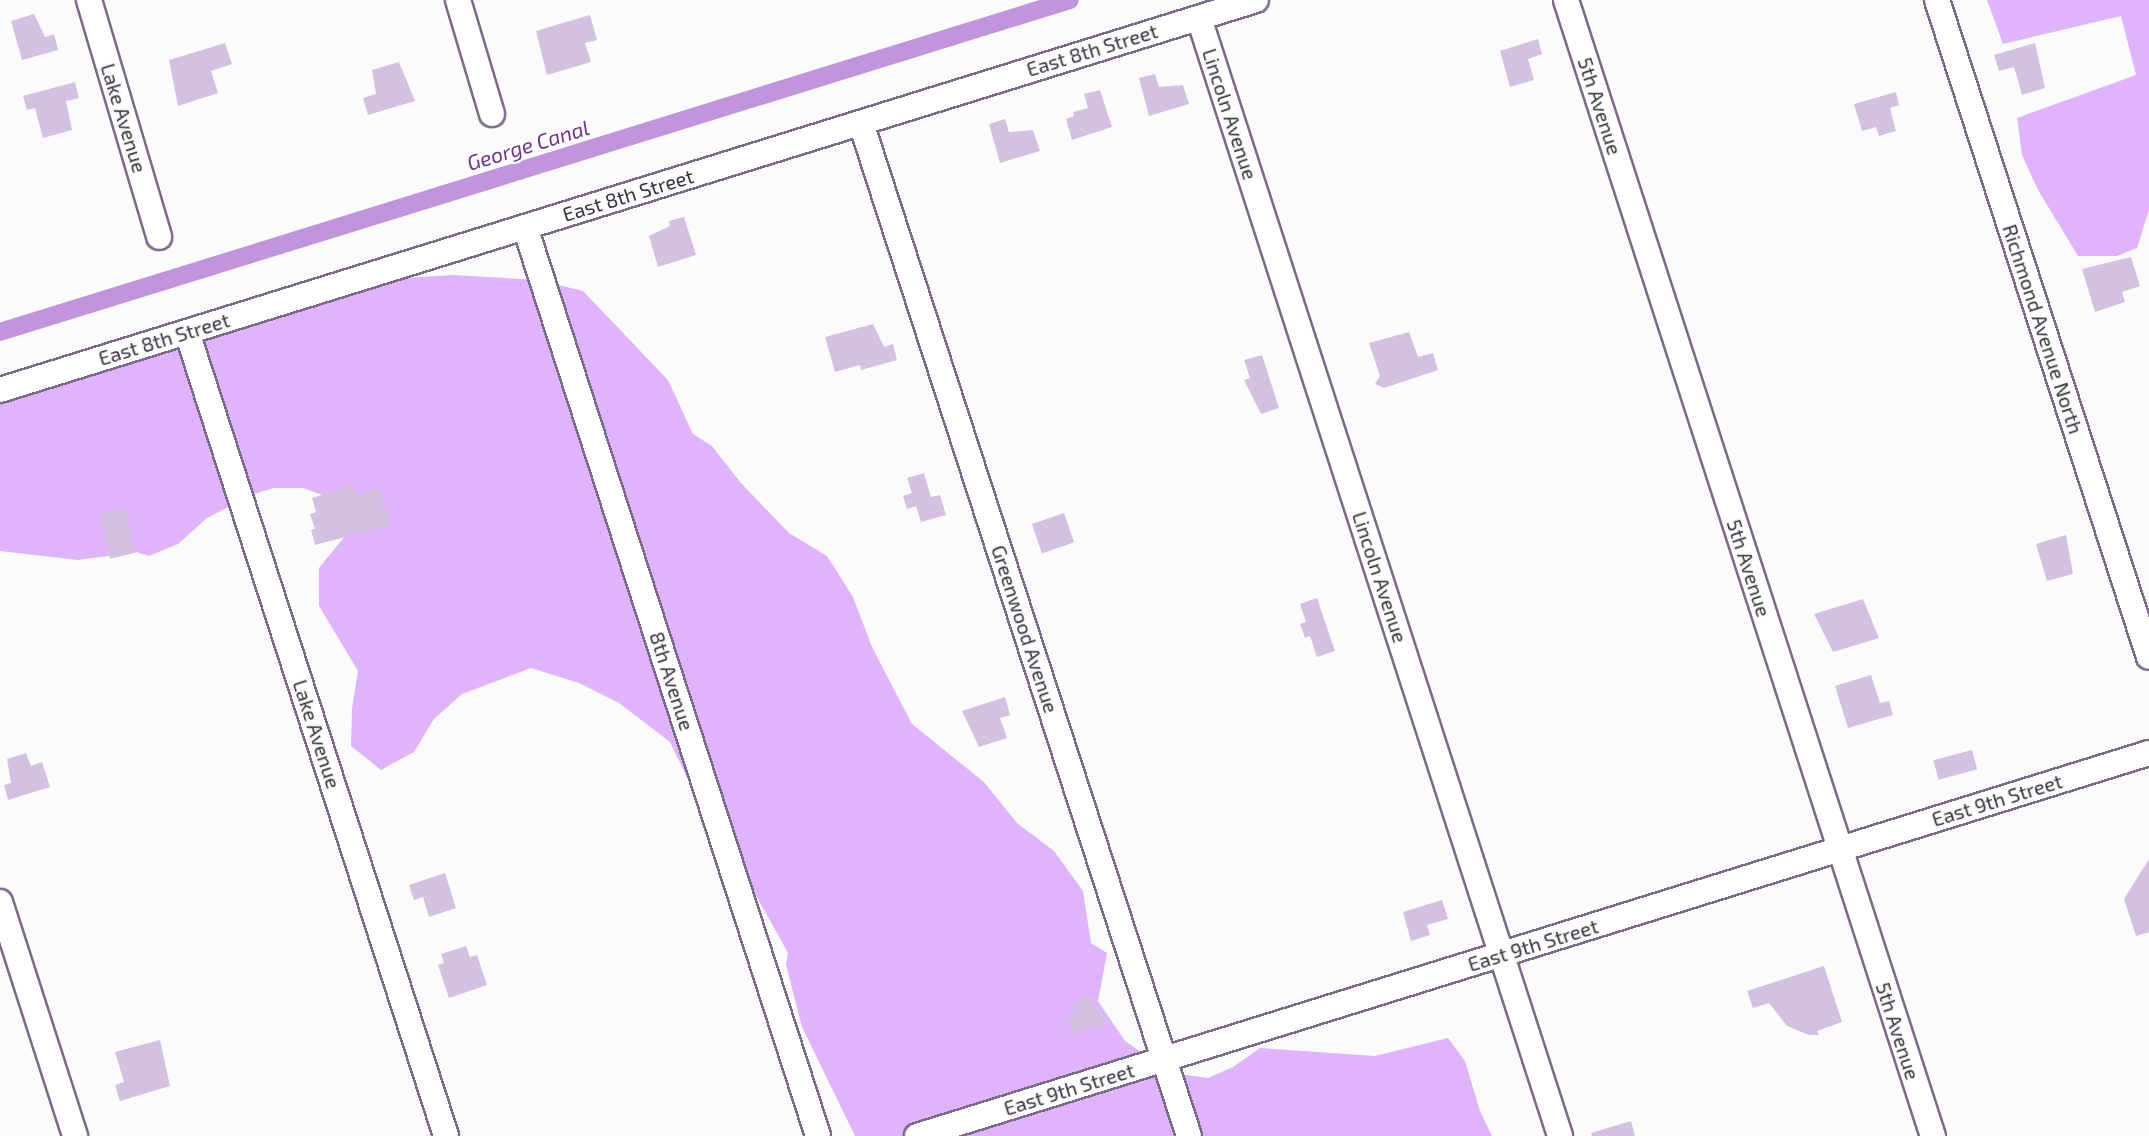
<!DOCTYPE html>
<style>
body{margin:0}
#map{position:relative;width:2149px;height:1136px;overflow:hidden;background:#fbfbfb;font-family:"Exo 2",sans-serif}
div>[style]{position:absolute}
.green>*{inset:0;background:#dfb4fc}
.canal>*{height:18px;margin:-9px;padding:0 9px;transform-origin:9px;border-radius:9px;background:#c095dd}
.building>*{inset:0;background:#d4c1e2;transform-origin:0 0}
.roads{filter:drop-shadow(2px 0 #7b6a88) drop-shadow(-2px 0 #7b6a88) drop-shadow(0 2px #7b6a88) drop-shadow(0 -2px #7b6a88)}
.minor>*{height:24px;margin:-12px;padding:0 12px;transform-origin:12px;border-radius:12px;background:#fff}
span{translate:-50% -50%;white-space:nowrap;text-align:center;line-height:1.15;-webkit-text-stroke:4.5px #fbfbfb;paint-order:stroke}
.street-label{font-size:20px;color:#37303d}
.water-label{font-size:21px;color:#6c368b;font-style:italic}
</style>
<div id="map">
<div class="green">
<i style="clip-path:polygon(1987px 0,2149px 0,2149px 210px,2137px 248px,2117px 256px,2078px 256px,2038px 190px,2022px 155px,2017px 118px,2136px 75px,2121px 16px,2003px 44px)"></i>
<i style="clip-path:polygon(453px 275px,538px 280px,583px 291px,668px 380px,693px 434px,712px 446px,740px 482px,789px 533px,827px 556px,853px 597px,872px 647px,912px 724px,984px 782px,1017px 823px,1054px 851px,1083px 891px,1091px 943px,1107px 953px,1098px 1001px,1125px 1041px,1172px 1073px,1208px 1078px,1233px 1067px,1260px 1048px,1375px 1056px,1448px 1038px,1465px 1061px,1480px 1111px,1492px 1136px,855px 1136px,802px 1027px,786px 965px,788px 953px,739px 865px,702px 818px,694px 792px,670px 742px,619px 703px,579px 683px,531px 668px,462px 694px,434px 719px,414px 752px,381px 770px,351px 746px,352px 708px,358px 671px,319px 606px,319px 568px,350px 530px,325px 496px,303px 488px,274px 488px,254px 494px,207px 518px,178px 544px,149px 556px,136px 552px,78px 560px,0 551px,0 398px,405px 278px)"></i>
</div>
<div class="canal">
<i style="left:0;top:332px;width:1120px;rotate:-17.24deg"></i>
</div>
<div class="building">
<i style="clip-path:polygon(34px 14px,45px 37px,54px 34px,58px 50px,22px 60px,11px 21px)"></i>
<i style="clip-path:polygon(590px 15px,597px 40px,585px 43px,591px 62px,547px 75px,536px 31px)"></i>
<i style="clip-path:polygon(1538px 39px,1542px 54px,1528px 59px,1534px 80px,1510px 87px,1500px 51px)"></i>
<i style="clip-path:polygon(225px 43px,232px 64px,211px 71px,218px 93px,178px 106px,169px 60px)"></i>
<i style="clip-path:polygon(2035px 43px,2045px 88px,2022px 95px,2014px 67px,1999px 71px,1994px 55px)"></i>
<i style="clip-path:polygon(399px 62px,415px 101px,368px 115px,363px 98px,376px 94px,372px 70px)"></i>
<i style="clip-path:polygon(1155px 74px,1159px 87px,1183px 85px,1189px 104px,1149px 116px,1139px 78px)"></i>
<i style="clip-path:polygon(75px 82px,79px 98px,66px 101px,72px 130px,43px 138px,35px 108px,27px 110px,23px 96px)"></i>
<i style="clip-path:polygon(1100px 90px,1112px 127px,1072px 140px,1066px 119px,1074px 116px,1073px 112px,1088px 108px,1084px 94px)"></i>
<i style="clip-path:polygon(1896px 92px,1899px 105px,1890px 108px,1896px 131px,1879px 136px,1876px 127px,1862px 131px,1854px 104px)"></i>
<i style="clip-path:polygon(1005px 119px,1009px 132px,1033px 130px,1040px 151px,1000px 163px,989px 124px)"></i>
<i style="clip-path:polygon(684px 217px,696px 255px,658px 267px,649px 236px,670px 226px,669px 221px)"></i>
<i style="clip-path:polygon(2131px 257px,2140px 286px,2122px 292px,2125px 302px,2095px 312px,2082px 269px)"></i>
<i style="clip-path:polygon(873px 324px,884px 347px,893px 344px,897px 360px,861px 370px,860px 365px,835px 372px,825px 337px)"></i>
<i style="clip-path:polygon(1409px 332px,1418px 357px,1433px 353px,1438px 370px,1384px 388px,1375px 384px,1380px 376px,1369px 343px)"></i>
<i style="clip-path:polygon(1262px 355px,1279px 408px,1261px 414px,1244px 380px,1250px 378px,1244px 360px)"></i>
<i style="clip-path:polygon(924px 473px,931px 497px,940px 495px,946px 515px,921px 522px,916px 506px,907px 509px,903px 496px,912px 493px,907px 478px)"></i>
<i style="clip-path:polygon(353px 485px,356px 495px,378px 488px,391px 525px,315px 545px,311px 530px,315px 529px,310px 514px,316px 512px,312px 498px)"></i>
<i style="left:125px;top:508px;width:46px;height:26px;rotate:77deg"></i>
<i style="left:1064px;top:513px;width:31px;height:34px;rotate:71deg"></i>
<i style="clip-path:polygon(2066px 535px,2073px 574px,2047px 581px,2036px 544px)"></i>
<i style="clip-path:polygon(1317px 598px,1335px 651px,1317px 657px,1310px 636px,1305px 638px,1300px 624px,1306px 622px,1300px 604px)"></i>
<i style="clip-path:polygon(1863px 599px,1879px 638px,1833px 652px,1814px 614px)"></i>
<i style="clip-path:polygon(1871px 675px,1880px 703px,1889px 701px,1893px 715px,1848px 728px,1835px 686px)"></i>
<i style="clip-path:polygon(1005px 697px,1010px 715px,1000px 718px,1007px 738px,979px 747px,962px 711px)"></i>
<i style="left:1972px;top:750px;width:20px;height:40px;rotate:75deg"></i>
<i style="clip-path:polygon(26px 753px,31px 766px,42px 762px,50px 787px,8px 800px,4px 785px,11px 783px,7px 759px)"></i>
<i style="clip-path:polygon(2149px 859px,2149px 932px,2136px 936px,2124px 899px)"></i>
<i style="clip-path:polygon(445px 873px,456px 908px,429px 917px,423px 897px,414px 900px,409px 885px)"></i>
<i style="clip-path:polygon(1442px 900px,1448px 919px,1427px 925px,1430px 935px,1411px 941px,1403px 912px)"></i>
<i style="clip-path:polygon(466px 946px,470px 957px,477px 955px,487px 985px,449px 998px,438px 965px,444px 963px,441px 954px)"></i>
<i style="clip-path:polygon(1824px 966px,1842px 1022px,1817px 1031px,1819px 1035px,1809px 1035px,1787px 1026px,1769px 1003px,1753px 1008px,1747px 991px)"></i>
<i style="clip-path:polygon(1087px 995px,1109px 1021px,1098px 1029px,1095px 1024px,1076px 1036px,1066px 1020px,1077px 1013px,1072px 1005px)"></i>
<i style="clip-path:polygon(160px 1040px,170px 1086px,120px 1101px,115px 1085px,124px 1082px,115px 1052px)"></i>
<i style="clip-path:polygon(1631px 1121px,1635px 1136px,1592px 1136px,1591px 1133px)"></i>
</div>
<div class="roads">
<div class="minor">
<i style="left:89px;top:0;width:247px;rotate:73.5deg"></i>
<i style="left:458px;top:0;width:119px;rotate:73.4deg"></i>
<i style="left:1566px;top:0;width:1194px;rotate:72.1deg"></i>
<i style="left:1937px;top:0;width:690px;rotate:72.12deg"></i>
<i style="left:1199px;top:18px;width:1175px;rotate:72.1deg"></i>
<i style="left:861px;top:123px;width:1065px;rotate:72.06deg"></i>
<i style="left:525px;top:227px;width:955px;rotate:72.13deg"></i>
<i style="left:187px;top:332px;width:845px;rotate:72.14deg"></i>
<i style="left:0;top:390px;width:1315px;rotate:-17.25deg"></i>
<i style="left:0;top:902px;width:246px;rotate:72.2deg"></i>
<i style="left:917px;top:1136px;width:1290px;rotate:-17.27deg"></i>
</div>
</div>
<div class="street-label">
<span style="left:1092px;top:50px;rotate:-17deg">East 8th Street</span>
<span style="left:1600px;top:106px;rotate:72deg">5th Avenue</span>
<span style="left:1230px;top:114px;rotate:72deg">Lincoln Avenue</span>
<span style="left:124px;top:118px;rotate:73deg">Lake Avenue</span>
<span style="left:628px;top:195px;rotate:-17deg">East 8th Street</span>
<span style="left:2043px;top:329px;rotate:72deg">Richmond Avenue North</span>
<span style="left:164px;top:339px;rotate:-17deg">East 8th Street</span>
<span style="left:1749px;top:568px;rotate:72deg">5th Avenue</span>
<span style="left:1380px;top:577px;rotate:72deg">Lincoln Avenue</span>
<span style="left:1025px;top:629px;rotate:72deg">Greenwood Avenue</span>
<span style="left:672px;top:681px;rotate:72deg">8th Avenue</span>
<span style="left:317px;top:734px;rotate:72deg">Lake Avenue</span>
<span style="left:1997px;top:800px;rotate:-17deg">East 9th Street</span>
<span style="left:1533px;top:945px;rotate:-17deg">East 9th Street</span>
<span style="left:1898px;top:1031px;rotate:72deg">5th Avenue</span>
<span style="left:1069px;top:1089px;rotate:-17deg">East 9th Street</span>
</div>
<div class="water-label">
<span style="left:528px;top:145px;rotate:-17deg">George Canal</span>
</div>
</div>
